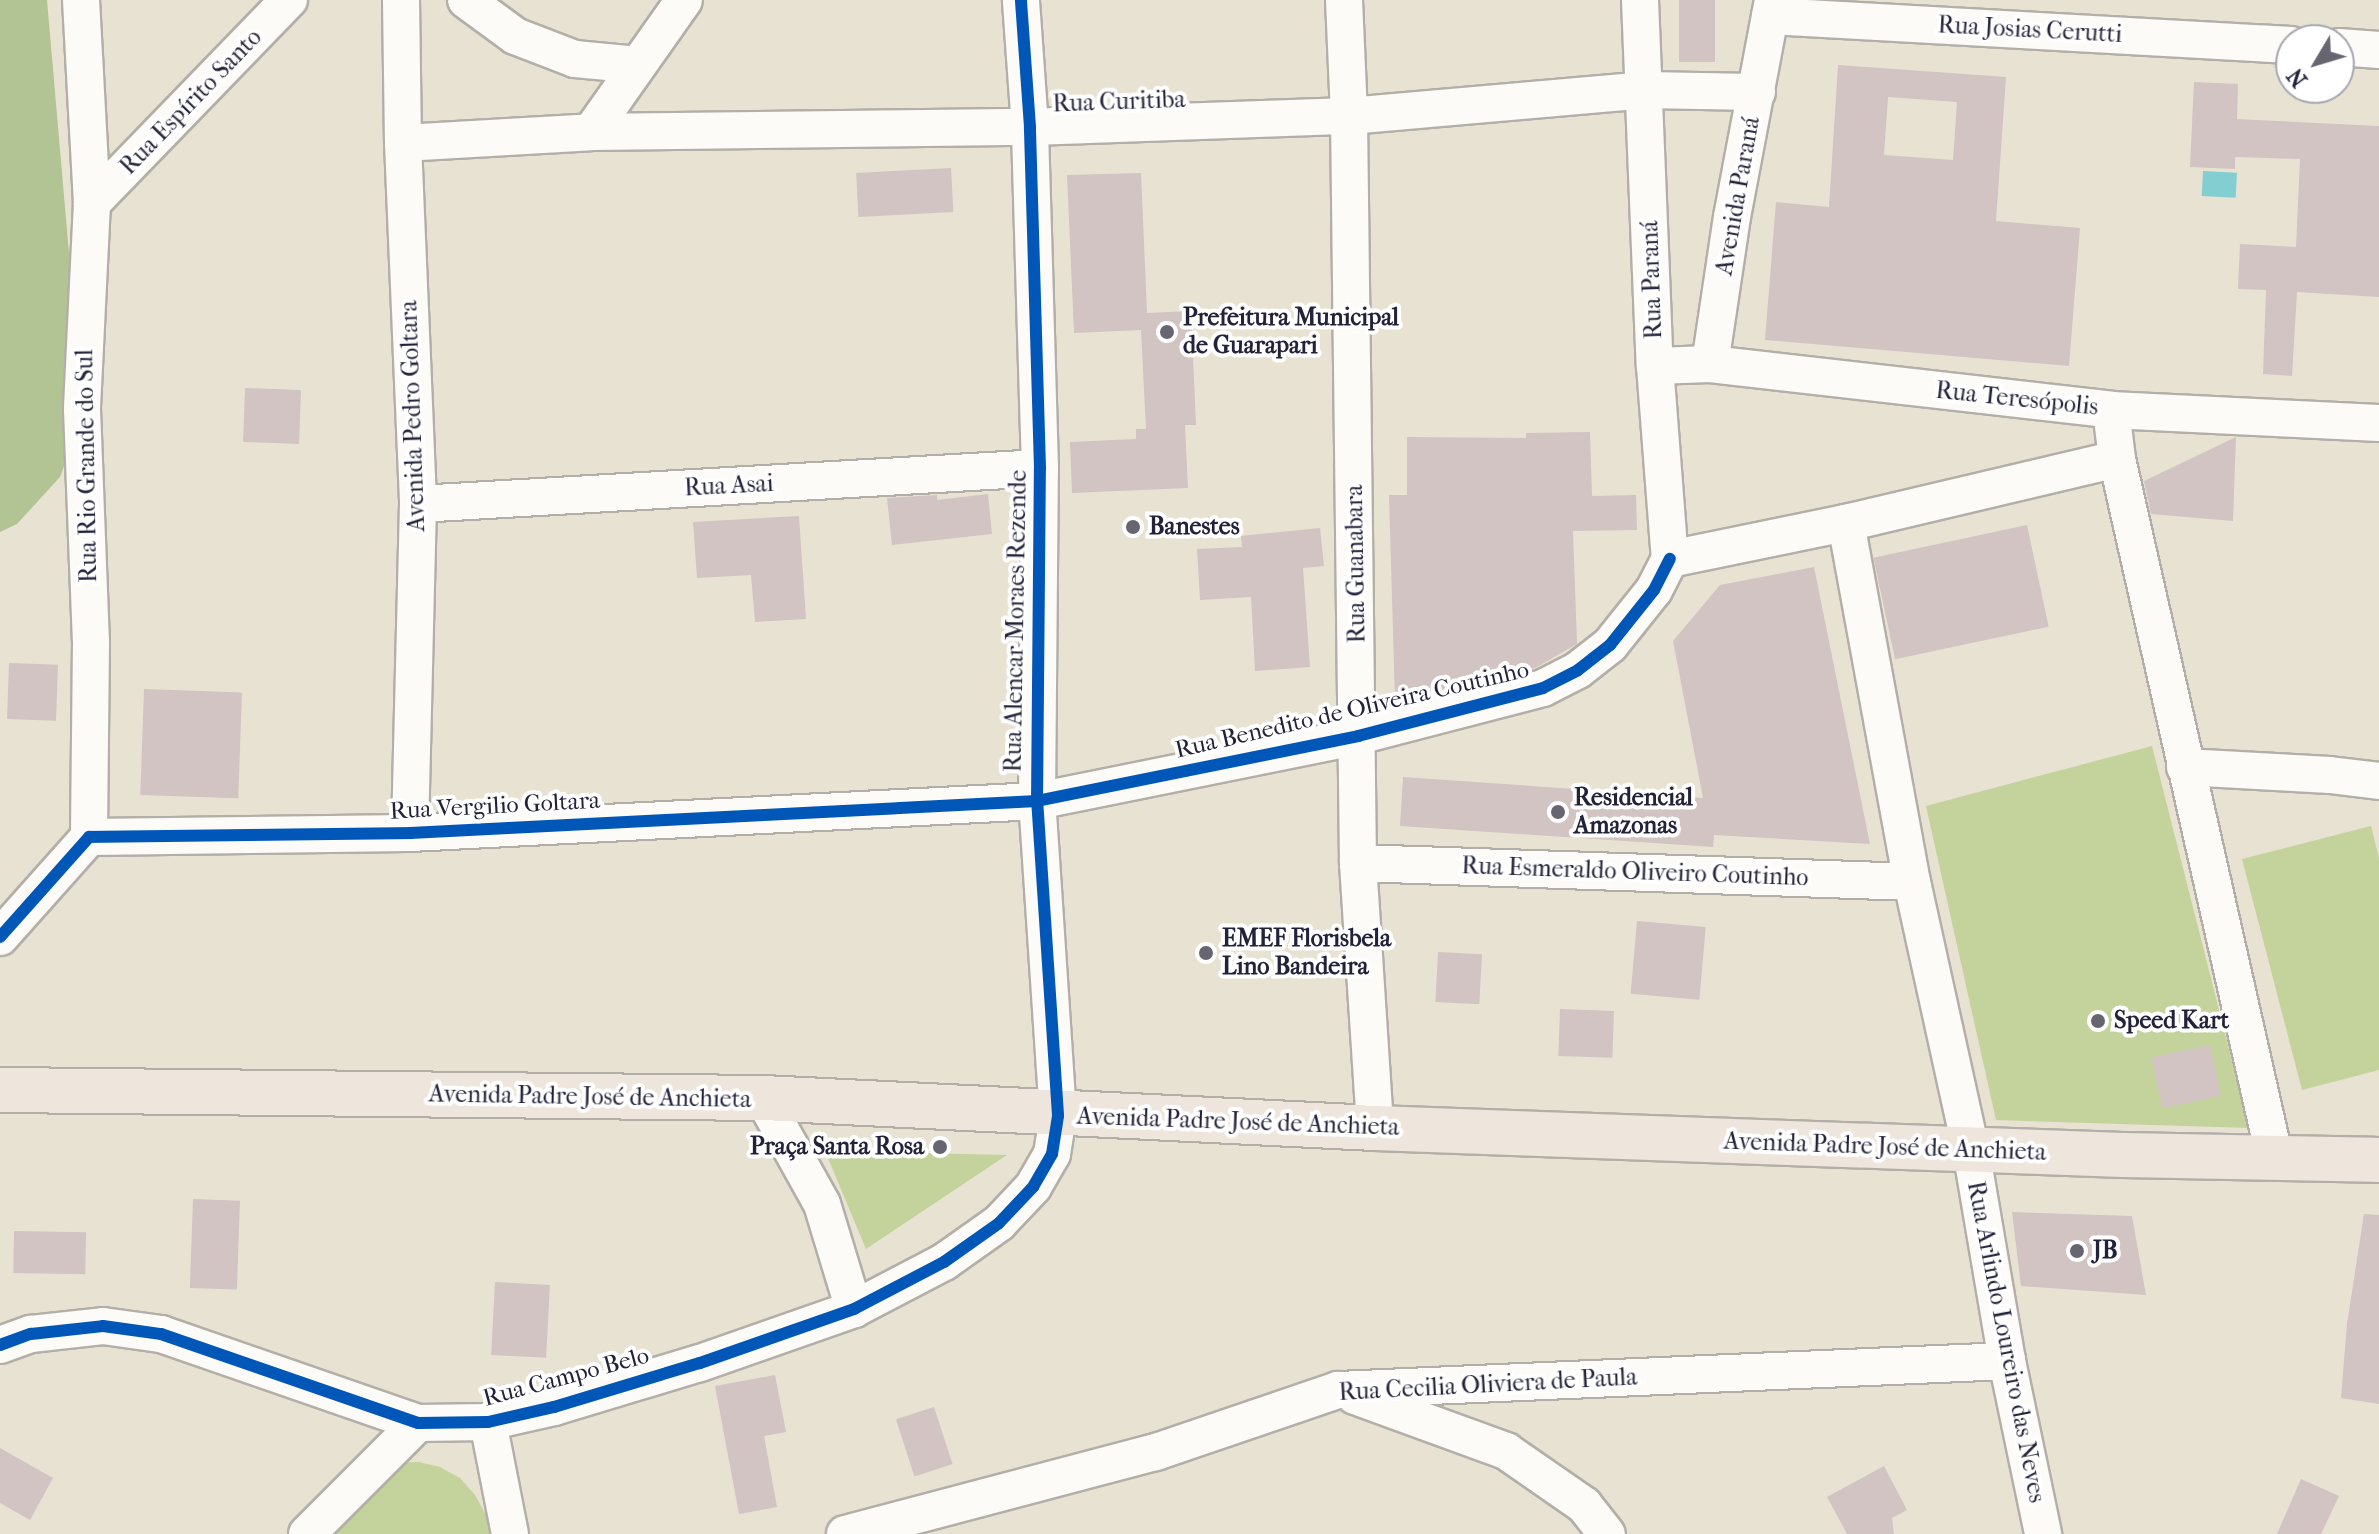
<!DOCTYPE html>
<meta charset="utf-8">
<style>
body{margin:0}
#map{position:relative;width:2379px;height:1534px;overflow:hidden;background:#e8e2d3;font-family:"IM FELL French Canon",serif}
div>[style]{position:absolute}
.green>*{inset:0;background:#c4d29b}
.forest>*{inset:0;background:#b2c394}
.water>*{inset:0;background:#83ced1;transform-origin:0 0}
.building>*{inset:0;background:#d1c4c2;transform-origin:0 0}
.roads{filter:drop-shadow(2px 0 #b3afa8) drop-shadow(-2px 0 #b3afa8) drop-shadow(0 2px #b3afa8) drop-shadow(0 -2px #b3afa8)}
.minor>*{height:36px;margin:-18px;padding:0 18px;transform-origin:18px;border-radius:18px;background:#fcfbf8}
.major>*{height:44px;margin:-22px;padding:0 22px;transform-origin:22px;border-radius:22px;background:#eee5dd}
.cycleway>*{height:12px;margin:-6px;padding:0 6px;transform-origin:6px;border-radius:6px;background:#0057b8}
.dots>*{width:22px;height:22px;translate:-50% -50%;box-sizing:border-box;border:4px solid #fff;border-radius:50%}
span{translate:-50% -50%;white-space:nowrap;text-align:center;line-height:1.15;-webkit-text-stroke:8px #fff;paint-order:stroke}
.street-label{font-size:24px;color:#22223b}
.poi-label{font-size:24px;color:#22223b;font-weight:700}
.left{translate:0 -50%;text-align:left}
.right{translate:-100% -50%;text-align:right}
.north{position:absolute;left:2275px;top:24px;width:80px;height:80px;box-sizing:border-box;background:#fff;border:2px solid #a7a7b1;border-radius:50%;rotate:232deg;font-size:22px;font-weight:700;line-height:32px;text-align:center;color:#22223b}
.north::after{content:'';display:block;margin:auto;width:28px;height:36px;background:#676570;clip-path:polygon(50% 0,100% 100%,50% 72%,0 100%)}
</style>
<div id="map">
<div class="green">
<i style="clip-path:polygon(2152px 746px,2249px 1128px,1996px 1120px,1926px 806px)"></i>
<i style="clip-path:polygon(2371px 826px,2379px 858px,2379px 1070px,2302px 1090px,2242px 859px)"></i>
<i style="clip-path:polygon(825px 1151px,1007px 1155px,866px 1249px)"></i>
<i style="clip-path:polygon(418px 1462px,440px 1467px,460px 1478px,475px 1495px,486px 1515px,490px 1534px,323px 1534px,395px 1463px)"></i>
</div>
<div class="forest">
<i style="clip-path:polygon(0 0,47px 0,83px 415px,60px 477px,17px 524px,0 532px)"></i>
</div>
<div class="water">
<i style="left:2203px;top:171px;width:34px;height:25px;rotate:3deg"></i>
</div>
<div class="building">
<i style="left:1679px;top:0;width:36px;height:62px"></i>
<i style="clip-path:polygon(evenodd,1838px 65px,2006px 77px,1996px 221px,2080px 228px,2069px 366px,1765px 340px,1776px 202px,1829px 207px,1838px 65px,1888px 97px,1957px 102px,1953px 160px,1884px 155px,1888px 97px)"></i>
<i style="clip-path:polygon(2194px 82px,2238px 84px,2237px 119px,2379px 126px,2379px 297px,2297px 292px,2292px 376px,2263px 374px,2266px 290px,2238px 289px,2240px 244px,2296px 247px,2300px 159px,2235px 157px,2235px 169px,2190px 167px)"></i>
<i style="left:951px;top:168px;width:44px;height:95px;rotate:87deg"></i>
<i style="clip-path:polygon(1141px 173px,1147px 313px,1191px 311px,1196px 425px,1185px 425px,1188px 488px,1072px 493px,1070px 442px,1136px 439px,1136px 429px,1146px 429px,1141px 330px,1074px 333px,1067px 175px)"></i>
<i style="left:245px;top:388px;width:56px;height:54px;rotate:2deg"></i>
<i style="clip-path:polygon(1590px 432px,1592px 496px,1636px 495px,1637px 530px,1573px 531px,1577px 644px,1535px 668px,1395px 700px,1389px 495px,1407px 495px,1407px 437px,1526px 438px,1526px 433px)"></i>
<i style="clip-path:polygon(2236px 437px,2233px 521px,2151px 514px,2144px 481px)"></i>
<i style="clip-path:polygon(988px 494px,992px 534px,892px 545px,887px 498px,937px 495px,937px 500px)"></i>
<i style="clip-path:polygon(799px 516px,806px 619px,755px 622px,751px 575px,697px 578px,693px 522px)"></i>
<i style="left:2027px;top:525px;width:104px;height:157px;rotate:78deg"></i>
<i style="clip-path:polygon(1320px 528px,1324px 566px,1303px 568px,1310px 667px,1255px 671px,1251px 597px,1200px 600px,1197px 549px,1242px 547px,1241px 536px)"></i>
<i style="clip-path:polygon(1814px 567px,1870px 844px,1714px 835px,1713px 847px,1400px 826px,1403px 777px,1703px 798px,1673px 641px,1720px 585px)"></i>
<i style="left:9px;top:663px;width:49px;height:56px;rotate:2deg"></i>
<i style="left:144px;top:689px;width:98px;height:106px;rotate:2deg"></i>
<i style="left:1637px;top:921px;width:69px;height:73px;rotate:5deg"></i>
<i style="left:1438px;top:952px;width:44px;height:50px;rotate:3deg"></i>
<i style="left:1560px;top:1009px;width:54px;height:47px;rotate:2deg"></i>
<i style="left:2210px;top:1045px;width:52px;height:60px;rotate:78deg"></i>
<i style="left:193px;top:1199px;width:47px;height:89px;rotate:2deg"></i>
<i style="clip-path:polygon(2012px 1212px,2132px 1216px,2146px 1295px,2021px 1286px)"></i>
<i style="clip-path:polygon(2364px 1214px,2379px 1215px,2379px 1404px,2341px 1398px,2347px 1324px)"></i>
<i style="left:14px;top:1231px;width:72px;height:42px;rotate:1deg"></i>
<i style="left:495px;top:1282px;width:55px;height:73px;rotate:3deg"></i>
<i style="clip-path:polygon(775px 1375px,786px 1432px,764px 1436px,777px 1507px,739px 1514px,715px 1386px)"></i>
<i style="left:934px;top:1407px;width:60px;height:40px;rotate:72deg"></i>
<i style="clip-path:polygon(0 1448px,53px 1478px,30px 1520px,0 1503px)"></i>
<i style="clip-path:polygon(1884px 1466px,1907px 1510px,1892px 1518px,1894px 1534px,1847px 1534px,1827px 1497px)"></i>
<i style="clip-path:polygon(2301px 1479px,2339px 1496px,2321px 1534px,2277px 1534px)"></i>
</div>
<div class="roads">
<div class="minor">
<i style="left:81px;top:0;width:203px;rotate:86.9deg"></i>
<i style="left:92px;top:203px;width:206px;rotate:92.8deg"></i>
<i style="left:82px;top:409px;width:233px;rotate:87.8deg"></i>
<i style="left:91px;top:642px;width:195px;rotate:90.6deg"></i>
<i style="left:401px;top:0;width:143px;rotate:89.2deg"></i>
<i style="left:403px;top:143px;width:361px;rotate:87.6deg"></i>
<i style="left:418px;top:504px;width:329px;rotate:91.4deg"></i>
<i style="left:466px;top:0;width:61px;rotate:36.3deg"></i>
<i style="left:515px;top:36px;width:64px;rotate:21deg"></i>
<i style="left:575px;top:59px;width:63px;rotate:5.4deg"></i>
<i style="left:1344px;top:0;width:116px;rotate:87.5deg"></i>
<i style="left:1349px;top:116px;width:747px;rotate:89.31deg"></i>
<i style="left:1358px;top:863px;width:266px;rotate:86.3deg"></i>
<i style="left:1640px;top:0;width:366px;rotate:87.7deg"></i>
<i style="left:1655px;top:366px;width:194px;rotate:85.6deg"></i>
<i style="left:1770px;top:16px;width:522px;rotate:3.19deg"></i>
<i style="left:2339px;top:47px;width:40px;rotate:4.3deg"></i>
<i style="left:591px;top:132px;width:161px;rotate:-54.8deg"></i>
<i style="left:403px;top:143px;width:188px;rotate:-3.3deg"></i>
<i style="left:591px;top:132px;width:439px;rotate:-0.7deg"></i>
<i style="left:1030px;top:127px;width:319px;rotate:-2deg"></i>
<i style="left:1349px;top:116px;width:296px;rotate:-5deg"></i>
<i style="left:1644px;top:90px;width:113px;rotate:1deg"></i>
<i style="left:92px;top:203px;width:283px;rotate:-45.9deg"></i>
<i style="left:1710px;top:364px;width:149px;rotate:-81.5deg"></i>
<i style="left:1732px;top:217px;width:221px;rotate:-79.3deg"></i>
<i style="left:1655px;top:366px;width:55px;rotate:-2.1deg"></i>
<i style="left:1710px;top:364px;width:404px;rotate:6.5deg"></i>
<i style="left:2111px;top:410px;width:268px;rotate:2.8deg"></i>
<i style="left:2111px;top:410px;width:49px;rotate:83deg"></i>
<i style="left:2117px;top:459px;width:713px;rotate:77.29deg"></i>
<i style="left:418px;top:504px;width:623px;rotate:-3.31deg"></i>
<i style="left:1846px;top:523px;width:365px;rotate:79.6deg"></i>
<i style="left:1912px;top:882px;width:274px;rotate:77.6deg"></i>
<i style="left:1971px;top:1150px;width:214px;rotate:80.3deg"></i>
<i style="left:2007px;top:1361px;width:177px;rotate:78.2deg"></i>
<i style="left:1670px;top:559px;width:180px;rotate:-11.6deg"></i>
<i style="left:1846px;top:523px;width:278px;rotate:-13.3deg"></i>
<i style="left:2185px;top:767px;width:145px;rotate:3.2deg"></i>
<i style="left:2330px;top:775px;width:49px;rotate:7deg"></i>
<i style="left:1358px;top:863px;width:554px;rotate:1.96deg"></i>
<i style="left:0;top:937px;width:134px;rotate:-48.3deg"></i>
<i style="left:89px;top:837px;width:321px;rotate:-0.7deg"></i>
<i style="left:410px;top:833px;width:628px;rotate:-2.92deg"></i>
<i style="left:1037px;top:801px;width:328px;rotate:-11.4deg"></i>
<i style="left:1358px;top:736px;width:191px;rotate:-14.5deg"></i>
<i style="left:1543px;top:688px;width:39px;rotate:-27deg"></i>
<i style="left:1578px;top:670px;width:41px;rotate:-38deg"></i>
<i style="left:1610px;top:645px;width:70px;rotate:-51.3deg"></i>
<i style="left:1654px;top:590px;width:35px;rotate:-63deg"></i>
<i style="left:763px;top:1098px;width:121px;rotate:60.9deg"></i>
<i style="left:822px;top:1204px;width:110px;rotate:73.1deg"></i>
<i style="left:0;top:1345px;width:33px;rotate:-20deg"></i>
<i style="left:31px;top:1334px;width:72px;rotate:-6.3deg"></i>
<i style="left:103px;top:1326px;width:59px;rotate:7.9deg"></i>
<i style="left:161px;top:1334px;width:272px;rotate:19.1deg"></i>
<i style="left:418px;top:1423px;width:70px;rotate:-0.8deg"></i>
<i style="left:488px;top:1422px;width:68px;rotate:-12.8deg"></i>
<i style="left:554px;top:1407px;width:152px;rotate:-16.8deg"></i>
<i style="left:700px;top:1363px;width:163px;rotate:-19.3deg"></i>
<i style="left:854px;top:1309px;width:102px;rotate:-27.6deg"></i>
<i style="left:944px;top:1262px;width:67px;rotate:-35.3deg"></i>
<i style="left:999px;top:1223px;width:50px;rotate:-46.6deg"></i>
<i style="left:1033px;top:1187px;width:38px;rotate:-60deg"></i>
<i style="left:1052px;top:1154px;width:39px;rotate:-81deg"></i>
<i style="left:1058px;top:1115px;width:315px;rotate:-93.8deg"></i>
<i style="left:1037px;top:801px;width:333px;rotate:-89.5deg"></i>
<i style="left:1040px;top:468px;width:341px;rotate:-91.7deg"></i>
<i style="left:1030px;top:127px;width:127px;rotate:-94.1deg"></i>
<i style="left:1355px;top:1396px;width:161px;rotate:20deg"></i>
<i style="left:1506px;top:1451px;width:95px;rotate:34.7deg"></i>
<i style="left:1584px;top:1505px;width:37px;rotate:52deg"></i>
<i style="left:488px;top:1422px;width:114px;rotate:78.9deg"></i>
<i style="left:307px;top:1534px;width:157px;rotate:-45deg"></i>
<i style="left:845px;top:1534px;width:322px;rotate:-14.8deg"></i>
<i style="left:1156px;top:1452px;width:192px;rotate:-18.8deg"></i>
<i style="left:1338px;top:1390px;width:670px;rotate:-2.48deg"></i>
</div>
<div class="major">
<i style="left:0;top:1090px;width:763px;rotate:0.6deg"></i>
<i style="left:763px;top:1098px;width:613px;rotate:2.81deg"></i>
<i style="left:1375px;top:1128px;width:748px;rotate:2.07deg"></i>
<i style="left:2123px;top:1155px;width:256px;rotate:1.1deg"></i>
</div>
</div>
<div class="cycleway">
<i style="left:0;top:937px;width:134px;rotate:-48.3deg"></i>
<i style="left:89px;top:837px;width:321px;rotate:-0.7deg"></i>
<i style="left:410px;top:833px;width:628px;rotate:-2.92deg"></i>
<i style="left:1037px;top:801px;width:328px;rotate:-11.4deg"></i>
<i style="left:1358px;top:736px;width:191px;rotate:-14.5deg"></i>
<i style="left:1543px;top:688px;width:39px;rotate:-27deg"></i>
<i style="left:1578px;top:670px;width:41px;rotate:-38deg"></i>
<i style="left:1610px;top:645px;width:70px;rotate:-51.3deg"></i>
<i style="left:1654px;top:590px;width:35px;rotate:-63deg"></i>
<i style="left:0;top:1345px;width:33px;rotate:-20deg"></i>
<i style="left:31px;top:1334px;width:72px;rotate:-6.3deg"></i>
<i style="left:103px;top:1326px;width:59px;rotate:7.9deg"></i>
<i style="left:161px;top:1334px;width:272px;rotate:19.1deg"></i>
<i style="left:418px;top:1423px;width:70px;rotate:-0.8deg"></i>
<i style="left:488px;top:1422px;width:68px;rotate:-12.8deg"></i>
<i style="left:554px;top:1407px;width:152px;rotate:-16.8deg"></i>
<i style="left:700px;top:1363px;width:163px;rotate:-19.3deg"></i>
<i style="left:854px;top:1309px;width:102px;rotate:-27.6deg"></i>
<i style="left:944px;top:1262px;width:67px;rotate:-35.3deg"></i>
<i style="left:999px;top:1223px;width:50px;rotate:-46.6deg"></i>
<i style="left:1033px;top:1187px;width:38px;rotate:-60deg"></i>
<i style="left:1052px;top:1154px;width:39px;rotate:-81deg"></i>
<i style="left:1058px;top:1115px;width:315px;rotate:-93.8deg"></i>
<i style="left:1037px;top:801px;width:333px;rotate:-89.5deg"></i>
<i style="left:1040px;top:468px;width:341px;rotate:-91.7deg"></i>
<i style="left:1030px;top:127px;width:127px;rotate:-94.1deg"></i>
</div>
<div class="dots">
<i style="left:1167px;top:332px;background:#676570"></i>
<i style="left:1133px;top:527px;background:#676570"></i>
<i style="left:1558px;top:812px;background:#676570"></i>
<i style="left:1206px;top:953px;background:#676570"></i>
<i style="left:2098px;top:1021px;background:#676570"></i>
<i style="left:940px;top:1147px;background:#676570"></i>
<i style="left:2077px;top:1251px;background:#676570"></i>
</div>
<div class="street-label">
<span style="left:2030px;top:30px;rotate:3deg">Rua Josias Cerutti</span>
<span style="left:191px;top:102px;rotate:-46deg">Rua Espírito Santo</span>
<span style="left:1119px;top:102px;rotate:-2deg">Rua Curitiba</span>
<span style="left:1738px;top:196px;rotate:-80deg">Avenida Paraná</span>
<span style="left:1652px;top:280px;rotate:-92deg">Rua Paraná</span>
<span style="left:2017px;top:399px;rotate:6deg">Rua Teresópolis</span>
<span style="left:413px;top:416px;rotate:-92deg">Avenida Pedro Goltara</span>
<span style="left:87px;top:466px;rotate:-91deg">Rua Rio Grande do Sul</span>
<span style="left:729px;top:486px;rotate:-3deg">Rua Asai</span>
<span style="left:1356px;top:564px;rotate:-91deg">Rua Guanabara</span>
<span style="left:1016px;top:621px;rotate:-89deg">Rua Alencar Moraes Rezende</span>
<span style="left:1352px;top:710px;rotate:-13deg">Rua Benedito de Oliveira Coutinho</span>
<span style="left:495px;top:806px;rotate:-3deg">Rua Vergilio Goltara</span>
<span style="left:1635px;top:872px;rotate:2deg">Rua Esmeraldo Oliveiro Coutinho</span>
<span style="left:590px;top:1097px;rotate:1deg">Avenida Padre José de Anchieta</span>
<span style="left:1238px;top:1122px;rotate:2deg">Avenida Padre José de Anchieta</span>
<span style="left:1885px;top:1147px;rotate:2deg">Avenida Padre José de Anchieta</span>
<span style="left:2006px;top:1342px;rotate:79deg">Rua Arlindo Loureiro das Neves</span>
<span style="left:566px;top:1377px;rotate:-15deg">Rua Campo Belo</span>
<span style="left:1488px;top:1385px;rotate:-3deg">Rua Cecilia Oliviera de Paula</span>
</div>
<div class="poi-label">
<span class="left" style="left:1183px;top:332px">Prefeitura Municipal<br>de Guarapari</span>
<span class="left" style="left:1149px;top:527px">Banestes</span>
<span class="left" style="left:1574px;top:812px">Residencial<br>Amazonas</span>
<span class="left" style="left:1222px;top:953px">EMEF Florisbela<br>Lino Bandeira</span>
<span class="left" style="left:2114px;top:1021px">Speed Kart</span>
<span class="right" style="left:924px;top:1147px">Praça Santa Rosa</span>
<span class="left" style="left:2093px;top:1251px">JB</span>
</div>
<div class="north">N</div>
</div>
